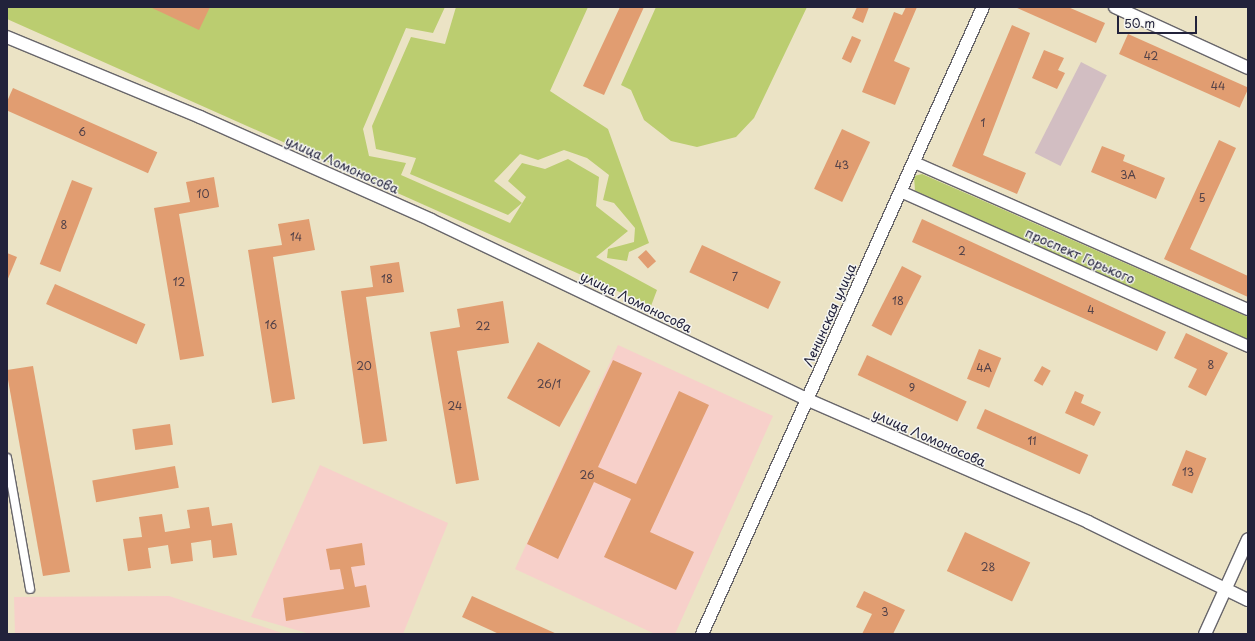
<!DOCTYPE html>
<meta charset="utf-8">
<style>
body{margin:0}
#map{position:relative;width:1255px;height:641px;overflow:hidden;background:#ebe3c5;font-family:"Playpen Sans",sans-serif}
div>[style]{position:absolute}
.built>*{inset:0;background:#f7d0ca}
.industrial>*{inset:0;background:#d2bec2;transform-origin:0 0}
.green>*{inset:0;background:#bbcd70}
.building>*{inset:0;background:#e19d71;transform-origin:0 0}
.roads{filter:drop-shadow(1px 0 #68666b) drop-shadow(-1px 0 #68666b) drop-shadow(0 1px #68666b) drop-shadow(0 -1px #68666b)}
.minor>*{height:8px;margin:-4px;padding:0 4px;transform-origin:4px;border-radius:4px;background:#fff}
.tertiary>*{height:11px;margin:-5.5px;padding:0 5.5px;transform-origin:5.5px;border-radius:5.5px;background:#fff}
.secondary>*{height:12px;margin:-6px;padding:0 6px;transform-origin:6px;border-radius:6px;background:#fff}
span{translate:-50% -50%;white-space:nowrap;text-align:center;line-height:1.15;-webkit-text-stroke:3px #f6f6f2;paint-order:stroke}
.number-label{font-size:11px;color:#524148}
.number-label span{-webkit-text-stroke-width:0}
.street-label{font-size:13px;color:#22223b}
.frame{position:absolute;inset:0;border:8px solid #22223b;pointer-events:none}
.scale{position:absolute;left:1117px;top:16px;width:80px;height:18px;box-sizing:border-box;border:2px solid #22223b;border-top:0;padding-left:5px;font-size:12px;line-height:14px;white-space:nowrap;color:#22223b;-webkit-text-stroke:3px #f6f6f2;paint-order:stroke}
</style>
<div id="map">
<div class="built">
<i style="clip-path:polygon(618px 345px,773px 416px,675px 634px,655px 634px,515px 569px)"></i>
<i style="clip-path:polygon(320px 465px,448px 523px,403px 634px,310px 634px,251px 617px)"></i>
<i style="clip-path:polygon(169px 596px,285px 634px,15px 634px,14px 597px)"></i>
</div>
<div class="industrial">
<i style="left:1081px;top:62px;width:29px;height:102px;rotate:27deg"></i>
</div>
<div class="green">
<i style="clip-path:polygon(7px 7px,445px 7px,433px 33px,406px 28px,363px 129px,369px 156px,406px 163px,401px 175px,510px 223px,526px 197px,508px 181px,522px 163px,545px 169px,568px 159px,599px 177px,596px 206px,628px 231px,596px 257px,657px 290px,651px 306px,7px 19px)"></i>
<i style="clip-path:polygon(456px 7px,588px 7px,550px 91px,608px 129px,649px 243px,629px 252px,627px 261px,607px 258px,608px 249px,634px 242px,635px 228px,614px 203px,603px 200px,609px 175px,587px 158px,564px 150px,538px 160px,520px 154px,494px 181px,522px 203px,508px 215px,410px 174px,416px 158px,376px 149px,372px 126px,411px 37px,445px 44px)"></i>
<i style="clip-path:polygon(656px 7px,807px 7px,754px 118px,736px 137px,697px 147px,671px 141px,644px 120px,631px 90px,621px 85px)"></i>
<i style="clip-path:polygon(922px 174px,1248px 317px,1248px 340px,915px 191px,914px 176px)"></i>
</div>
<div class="building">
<i style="clip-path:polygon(150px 7px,210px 7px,199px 30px)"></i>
<i style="clip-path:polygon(620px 7px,644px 7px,604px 95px,583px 86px)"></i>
<i style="clip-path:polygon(857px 7px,869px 7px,863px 23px,852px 18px)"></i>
<i style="clip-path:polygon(906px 7px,917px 7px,894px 61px,910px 68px,895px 105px,862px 92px,894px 12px,902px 15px)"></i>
<i style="clip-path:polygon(1015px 7px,1068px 7px,1105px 23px,1096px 43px)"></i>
<i style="clip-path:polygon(1012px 25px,1030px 33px,983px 155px,1026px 173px,1017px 194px,952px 166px)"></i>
<i style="left:1128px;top:34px;width:132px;height:22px;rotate:24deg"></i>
<i style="left:852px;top:36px;width:10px;height:25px;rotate:24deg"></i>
<i style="clip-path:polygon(1044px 50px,1064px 58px,1058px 70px,1065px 73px,1057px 89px,1032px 78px)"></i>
<i style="left:13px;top:88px;width:158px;height:23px;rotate:24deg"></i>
<i style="left:842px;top:129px;width:31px;height:66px;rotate:25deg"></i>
<i style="clip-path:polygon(1219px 140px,1236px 148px,1190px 249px,1248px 276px,1248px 297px,1164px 259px)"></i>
<i style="clip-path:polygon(1102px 146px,1125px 155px,1123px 161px,1165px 178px,1156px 199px,1091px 172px)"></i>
<i style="clip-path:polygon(214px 177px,219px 207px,179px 214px,204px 356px,180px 360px,154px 208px,190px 202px,186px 182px)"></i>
<i style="left:72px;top:180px;width:22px;height:90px;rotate:21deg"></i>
<i style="clip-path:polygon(309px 219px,315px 250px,273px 257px,295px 399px,272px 403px,248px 250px,282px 245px,278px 224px)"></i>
<i style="clip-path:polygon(922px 219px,1166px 332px,1157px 351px,912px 242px)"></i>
<i style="left:702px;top:245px;width:87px;height:30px;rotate:25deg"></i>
<i style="left:646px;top:250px;width:15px;height:11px;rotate:48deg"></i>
<i style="clip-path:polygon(7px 253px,17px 257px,7px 281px)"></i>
<i style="clip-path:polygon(399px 262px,404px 292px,366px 297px,387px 441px,363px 444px,341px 291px,373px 287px,370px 266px)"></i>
<i style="left:902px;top:266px;width:22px;height:67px;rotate:27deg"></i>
<i style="left:55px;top:284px;width:99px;height:22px;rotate:24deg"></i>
<i style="clip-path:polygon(503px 301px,509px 343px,457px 351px,479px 480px,456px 484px,430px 332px,460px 327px,457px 309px)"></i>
<i style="clip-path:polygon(1186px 333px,1228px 353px,1206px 396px,1188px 387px,1197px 369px,1174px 358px)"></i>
<i style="left:538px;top:342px;width:60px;height:64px;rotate:29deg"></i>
<i style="left:979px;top:349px;width:24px;height:32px;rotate:22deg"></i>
<i style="left:867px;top:355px;width:110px;height:22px;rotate:25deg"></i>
<i style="clip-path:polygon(613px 360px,642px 373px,598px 467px,636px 484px,679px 391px,709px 405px,650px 532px,694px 552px,676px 590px,604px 557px,631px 499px,594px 482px,558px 559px,527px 544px)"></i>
<i style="clip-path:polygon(33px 366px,70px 572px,43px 576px,7px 374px,7px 370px)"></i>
<i style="left:1042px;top:366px;width:10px;height:17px;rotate:29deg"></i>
<i style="clip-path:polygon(1075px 391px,1084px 395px,1081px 403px,1101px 412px,1094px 426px,1065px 413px)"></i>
<i style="left:985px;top:409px;width:113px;height:21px;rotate:24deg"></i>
<i style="left:170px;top:424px;width:21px;height:38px;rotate:82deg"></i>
<i style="left:1186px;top:450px;width:22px;height:38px;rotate:22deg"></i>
<i style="left:175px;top:466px;width:22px;height:84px;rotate:80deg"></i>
<i style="clip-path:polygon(209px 507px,212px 526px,232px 523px,237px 555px,213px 558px,211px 540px,191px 543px,193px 561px,171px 564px,168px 545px,148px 548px,151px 568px,128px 571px,123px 539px,142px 537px,139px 517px,162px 514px,165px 532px,190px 528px,187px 510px)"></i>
<i style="left:965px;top:532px;width:72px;height:43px;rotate:25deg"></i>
<i style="clip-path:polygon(362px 543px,365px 565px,351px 567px,355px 587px,366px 585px,370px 607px,286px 621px,283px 598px,344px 589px,340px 569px,330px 570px,326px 549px)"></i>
<i style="clip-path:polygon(864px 591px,905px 610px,893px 634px,862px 634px,872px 614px,856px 607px)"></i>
<i style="clip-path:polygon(472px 596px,557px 634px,499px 634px,462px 617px)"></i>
</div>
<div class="roads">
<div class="minor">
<i style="left:7px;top:458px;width:133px;rotate:80deg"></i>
</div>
<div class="tertiary">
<i style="left:914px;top:162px;width:365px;rotate:23.8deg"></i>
<i style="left:900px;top:191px;width:381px;rotate:24deg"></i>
</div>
<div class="secondary">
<i style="left:1115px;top:7px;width:146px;rotate:24.6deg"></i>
<i style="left:7px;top:37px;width:209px;rotate:22.5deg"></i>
<i style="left:200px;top:117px;width:253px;rotate:24deg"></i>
<i style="left:431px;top:220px;width:418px;rotate:25.5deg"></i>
<i style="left:808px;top:400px;width:305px;rotate:23.5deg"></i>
<i style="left:1088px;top:522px;width:178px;rotate:26deg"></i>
<i style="left:702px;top:634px;width:687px;rotate:-65.86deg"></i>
<i style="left:1205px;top:634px;width:104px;rotate:-65.6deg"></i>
</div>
</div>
<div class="number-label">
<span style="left:1151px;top:56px">42</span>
<span style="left:1218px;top:86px">44</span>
<span style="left:983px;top:123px">1</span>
<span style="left:82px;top:132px">6</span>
<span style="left:842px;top:165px">43</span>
<span style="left:1128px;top:175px">3А</span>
<span style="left:203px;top:194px">10</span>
<span style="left:1202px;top:198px">5</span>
<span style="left:64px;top:225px">8</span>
<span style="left:296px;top:237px">14</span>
<span style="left:962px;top:251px">2</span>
<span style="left:735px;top:277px">7</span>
<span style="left:387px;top:279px">18</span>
<span style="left:179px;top:282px">12</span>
<span style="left:898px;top:301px">18</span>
<span style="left:1091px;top:310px">4</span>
<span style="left:271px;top:325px">16</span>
<span style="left:483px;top:326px">22</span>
<span style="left:1211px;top:365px">8</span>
<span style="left:364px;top:366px">20</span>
<span style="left:984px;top:368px">4А</span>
<span style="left:549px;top:384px">26/1</span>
<span style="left:912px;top:388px">9</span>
<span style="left:455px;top:406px">24</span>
<span style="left:1032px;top:441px">11</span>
<span style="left:1188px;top:472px">13</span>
<span style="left:587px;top:475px">26</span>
<span style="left:988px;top:567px">28</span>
<span style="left:885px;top:612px">3</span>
</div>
<div class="street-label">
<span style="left:342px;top:165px;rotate:24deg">улица Ломоносова</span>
<span style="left:1080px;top:256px;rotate:24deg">проспект Горького</span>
<span style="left:636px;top:302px;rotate:26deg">улица Ломоносова</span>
<span style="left:830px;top:315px;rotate:-66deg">Ленинская улица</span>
<span style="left:929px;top:438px;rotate:24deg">улица Ломоносова</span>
</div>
<div class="frame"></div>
<div class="scale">50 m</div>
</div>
